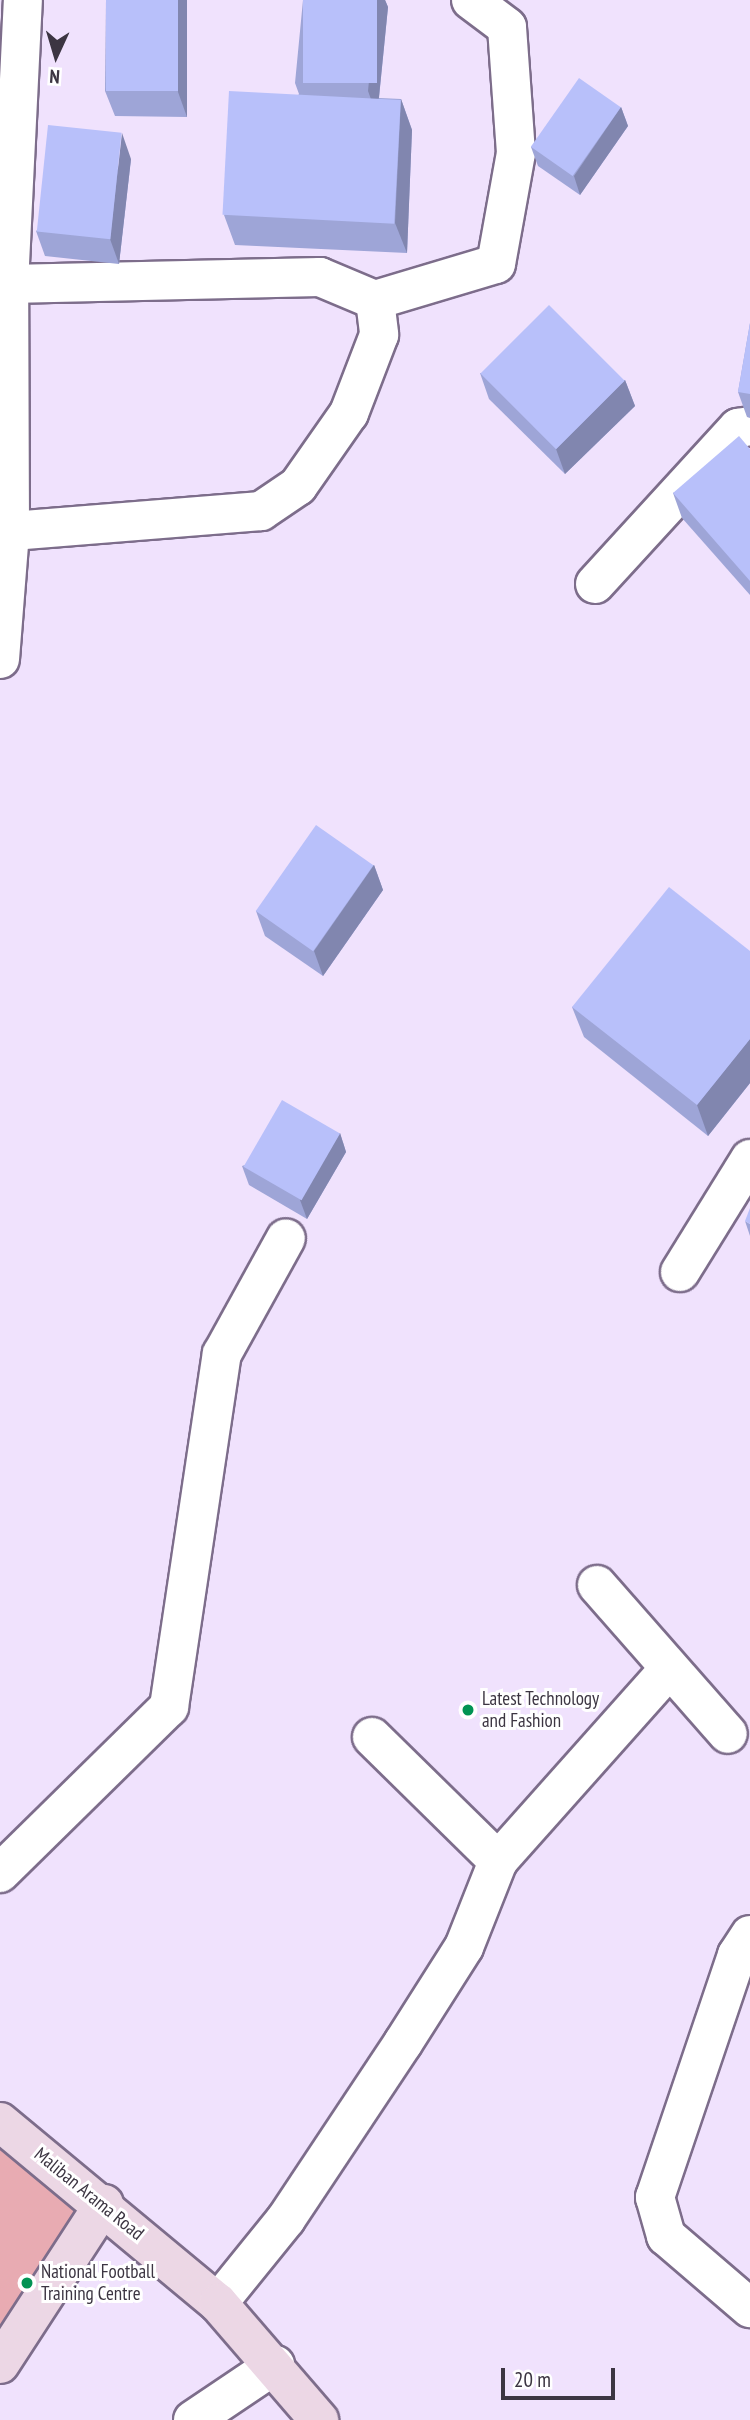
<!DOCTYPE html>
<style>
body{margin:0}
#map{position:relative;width:750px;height:2420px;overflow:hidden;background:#f0e2fd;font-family:"PT Sans Narrow",sans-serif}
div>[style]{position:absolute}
.green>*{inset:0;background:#e8abb2}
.roads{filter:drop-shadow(2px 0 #7d6d8b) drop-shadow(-2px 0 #7d6d8b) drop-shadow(0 2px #7d6d8b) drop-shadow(0 -2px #7d6d8b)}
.street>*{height:38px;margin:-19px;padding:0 19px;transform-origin:19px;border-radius:19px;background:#fff}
.secondary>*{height:38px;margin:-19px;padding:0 19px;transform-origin:19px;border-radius:19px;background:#ecd7e5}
.wall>*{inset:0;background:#9ea5d7}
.shaded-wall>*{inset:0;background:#8186af}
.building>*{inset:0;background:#b8c0fa;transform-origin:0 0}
.dots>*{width:19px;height:19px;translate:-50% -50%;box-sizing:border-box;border:4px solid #fff;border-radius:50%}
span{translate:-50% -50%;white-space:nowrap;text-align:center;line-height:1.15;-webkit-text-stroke:6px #fff;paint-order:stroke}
.poi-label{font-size:19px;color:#3c3542}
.left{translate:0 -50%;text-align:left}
.street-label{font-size:19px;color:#3c3542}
.north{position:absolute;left:21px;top:21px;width:70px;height:70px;-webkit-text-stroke:5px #fff;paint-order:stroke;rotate:184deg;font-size:19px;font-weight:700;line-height:28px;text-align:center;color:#3c3542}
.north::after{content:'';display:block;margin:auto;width:24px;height:32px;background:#3c3542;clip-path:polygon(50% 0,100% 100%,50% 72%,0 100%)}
.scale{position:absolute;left:501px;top:2368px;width:114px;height:32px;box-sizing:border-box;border:4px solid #3c3542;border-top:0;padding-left:9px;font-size:21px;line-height:24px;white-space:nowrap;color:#3c3542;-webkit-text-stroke:5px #fff;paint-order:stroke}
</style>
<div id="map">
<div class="green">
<i style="clip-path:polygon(0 2122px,104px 2204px,0 2364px)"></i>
</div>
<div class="roads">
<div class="street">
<i style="left:9px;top:284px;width:311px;rotate:-1.3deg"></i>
<i style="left:320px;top:277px;width:60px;rotate:22.7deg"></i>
<i style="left:375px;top:300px;width:35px;rotate:83deg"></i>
<i style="left:379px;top:335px;width:84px;rotate:111deg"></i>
<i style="left:349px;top:413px;width:89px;rotate:124.9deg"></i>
<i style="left:298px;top:486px;width:45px;rotate:146deg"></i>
<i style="left:261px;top:511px;width:252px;rotate:175.4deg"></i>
<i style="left:375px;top:300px;width:126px;rotate:-16.6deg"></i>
<i style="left:496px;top:264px;width:113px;rotate:-79.8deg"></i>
<i style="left:516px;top:153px;width:126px;rotate:-94.1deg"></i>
<i style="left:507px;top:27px;width:45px;rotate:-143.1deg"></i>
<i style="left:595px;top:584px;width:212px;rotate:-47.5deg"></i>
<i style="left:738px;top:428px;width:12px;rotate:-9deg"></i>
<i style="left:0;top:659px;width:128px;rotate:-85.5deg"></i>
<i style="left:10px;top:531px;width:247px;rotate:-90.2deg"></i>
<i style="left:9px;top:284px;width:284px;rotate:-87.2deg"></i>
<i style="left:680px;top:1272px;width:133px;rotate:-58.2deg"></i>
<i style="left:597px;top:1585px;width:198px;rotate:48.7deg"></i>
<i style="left:372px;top:1737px;width:177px;rotate:44.5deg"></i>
<i style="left:0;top:1873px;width:237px;rotate:-44.5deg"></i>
<i style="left:169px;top:1707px;width:357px;rotate:-81.5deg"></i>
<i style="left:222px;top:1354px;width:132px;rotate:-61.1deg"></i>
<i style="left:750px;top:1935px;width:24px;rotate:123deg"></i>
<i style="left:737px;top:1955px;width:256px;rotate:108.7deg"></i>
<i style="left:655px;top:2197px;width:41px;rotate:74.2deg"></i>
<i style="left:666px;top:2236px;width:111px;rotate:40.6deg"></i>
<i style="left:218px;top:2303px;width:108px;rotate:-51deg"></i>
<i style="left:286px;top:2219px;width:211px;rotate:-56.4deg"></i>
<i style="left:403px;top:2043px;width:114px;rotate:-57.6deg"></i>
<i style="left:464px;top:1947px;width:92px;rotate:-68.4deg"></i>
<i style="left:498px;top:1861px;width:256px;rotate:-48.3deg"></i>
<i style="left:193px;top:2420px;width:99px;rotate:-33.9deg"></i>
</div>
<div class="secondary">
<i style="left:0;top:2122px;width:283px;rotate:39.7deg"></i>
<i style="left:218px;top:2303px;width:155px;rotate:49.2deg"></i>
<i style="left:0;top:2364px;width:191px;rotate:-57deg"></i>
</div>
</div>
<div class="wall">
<i style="clip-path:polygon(106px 0,187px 0,187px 117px,115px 116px,105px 91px)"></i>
<i style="clip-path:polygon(303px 0,385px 0,388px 7px,379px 98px,401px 99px,412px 130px,407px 253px,235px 245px,224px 215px,299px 94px,295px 83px)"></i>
<i style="clip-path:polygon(621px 107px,628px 126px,580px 195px,538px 166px,531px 147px)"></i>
<i style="clip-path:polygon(131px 159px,119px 264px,45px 256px,36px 231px)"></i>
<i style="clip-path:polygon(750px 323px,750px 418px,747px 417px,738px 392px)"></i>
<i style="clip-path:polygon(480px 373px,625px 380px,635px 406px,565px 474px,489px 399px)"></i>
<i style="clip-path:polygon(750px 449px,750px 595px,682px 518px,673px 493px)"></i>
<i style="clip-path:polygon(374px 865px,383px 890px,323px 976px,265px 936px,256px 911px)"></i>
<i style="clip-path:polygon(750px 951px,750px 1083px,708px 1136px,584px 1037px,572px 1007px)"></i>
<i style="clip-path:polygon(340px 1133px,346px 1152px,307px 1219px,249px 1185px,242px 1166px)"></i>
<i style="clip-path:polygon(745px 1221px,750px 1224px,750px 1236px)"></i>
</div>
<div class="shaded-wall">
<i style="clip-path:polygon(178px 0,187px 0,187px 117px,178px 92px)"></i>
<i style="clip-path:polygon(377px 0,385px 0,388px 7px,377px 116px,368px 91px)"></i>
<i style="clip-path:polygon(401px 99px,412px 130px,407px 253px,395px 223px)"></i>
<i style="clip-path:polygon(621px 107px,628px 126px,580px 195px,574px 176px)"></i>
<i style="clip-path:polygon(122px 133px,131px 159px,119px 264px,110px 239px)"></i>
<i style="clip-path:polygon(625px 380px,635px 406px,565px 474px,556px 449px)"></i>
<i style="clip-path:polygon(374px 865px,383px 890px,323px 976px,314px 951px)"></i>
<i style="clip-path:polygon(750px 1039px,750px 1083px,708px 1136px,697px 1105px)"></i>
<i style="clip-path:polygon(340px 1133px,346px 1152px,307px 1219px,300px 1200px)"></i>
</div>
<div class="building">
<i style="left:106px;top:0;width:72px;height:91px"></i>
<i style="left:303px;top:0;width:74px;height:83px"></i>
<i style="left:579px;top:78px;width:51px;height:84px;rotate:35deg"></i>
<i style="left:229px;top:91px;width:172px;height:124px;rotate:3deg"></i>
<i style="left:48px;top:125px;width:74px;height:107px;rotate:6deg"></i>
<i style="left:549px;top:305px;width:107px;height:97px;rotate:45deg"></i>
<i style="clip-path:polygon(750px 323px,750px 394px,738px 392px)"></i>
<i style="clip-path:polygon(739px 436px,750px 449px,750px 581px,673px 493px)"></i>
<i style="left:316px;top:825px;width:70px;height:105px;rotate:35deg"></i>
<i style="clip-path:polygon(669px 887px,750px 951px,750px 1039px,697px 1105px,572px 1007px)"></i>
<i style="left:282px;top:1100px;width:67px;height:77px;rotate:30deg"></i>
<i style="clip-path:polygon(750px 1208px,750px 1224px,745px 1221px)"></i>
</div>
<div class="dots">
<i style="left:468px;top:1710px;background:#019353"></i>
<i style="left:27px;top:2283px;background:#019353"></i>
</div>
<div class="poi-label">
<span class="left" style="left:482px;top:1710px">Latest Technology<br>and Fashion</span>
<span class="left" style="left:41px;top:2283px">National Football<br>Training Centre</span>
</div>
<div class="street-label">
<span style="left:89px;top:2194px;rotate:39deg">Maliban Arama Road</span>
</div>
<div class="north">N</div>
<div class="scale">20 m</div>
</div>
